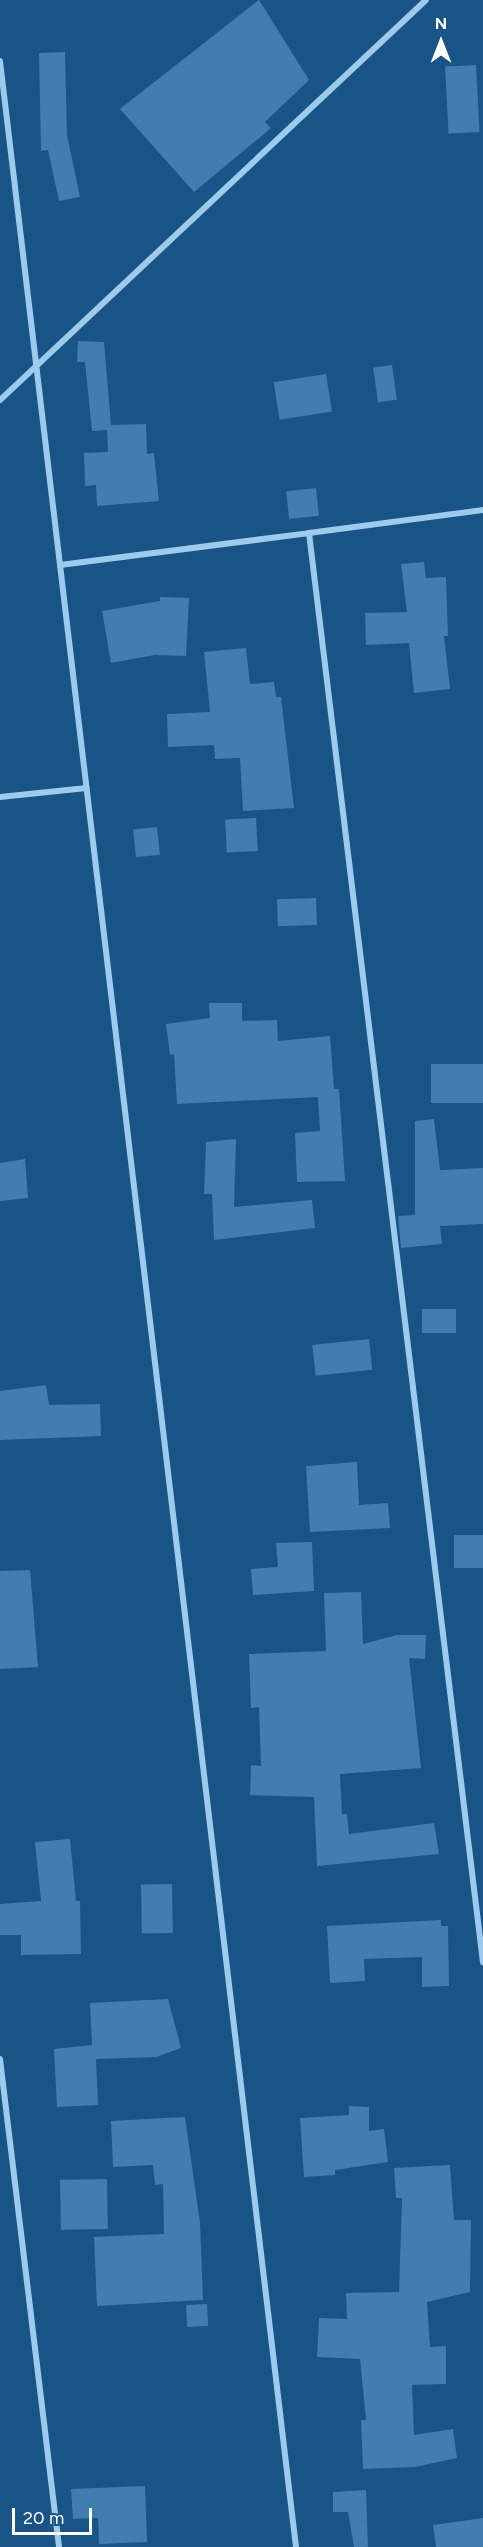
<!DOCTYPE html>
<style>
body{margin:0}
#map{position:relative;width:483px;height:2547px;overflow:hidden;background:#185485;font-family:Figtree,sans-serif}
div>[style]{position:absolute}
.building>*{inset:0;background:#407eaf;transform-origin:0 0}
.minor>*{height:6px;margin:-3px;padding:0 3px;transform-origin:3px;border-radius:3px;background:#9ecaed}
span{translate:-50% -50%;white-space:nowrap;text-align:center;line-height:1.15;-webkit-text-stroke:4.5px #185485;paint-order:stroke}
.north{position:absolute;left:411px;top:12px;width:60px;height:60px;-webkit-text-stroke:4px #185485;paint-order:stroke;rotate:0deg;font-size:16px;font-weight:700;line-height:24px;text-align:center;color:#fff}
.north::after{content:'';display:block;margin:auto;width:21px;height:27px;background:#fff;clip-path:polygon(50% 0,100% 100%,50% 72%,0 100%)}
.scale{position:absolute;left:12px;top:2508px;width:80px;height:27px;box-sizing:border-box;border:3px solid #fff;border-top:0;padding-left:8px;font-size:18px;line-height:21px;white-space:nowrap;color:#fff;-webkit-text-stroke:4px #185485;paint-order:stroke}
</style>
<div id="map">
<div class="building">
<i style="clip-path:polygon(259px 0,309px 80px,265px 122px,271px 128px,194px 192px,120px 109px)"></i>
<i style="clip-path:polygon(65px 52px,67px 135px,80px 197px,59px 201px,48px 150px,41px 151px,39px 53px)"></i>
<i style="left:476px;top:65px;width:67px;height:31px;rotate:87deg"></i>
<i style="clip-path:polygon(78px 341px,104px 342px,111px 425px,146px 424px,147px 454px,154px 453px,159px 501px,97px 506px,96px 485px,85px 486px,84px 453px,108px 452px,107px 430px,92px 431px,85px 362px,77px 362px)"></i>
<i style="left:392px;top:365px;width:35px;height:19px;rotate:82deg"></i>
<i style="left:326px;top:374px;width:38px;height:53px;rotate:81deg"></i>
<i style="left:316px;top:488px;width:28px;height:30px;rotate:84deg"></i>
<i style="clip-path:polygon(424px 562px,426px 578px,446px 577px,448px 636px,444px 636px,450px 689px,414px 693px,409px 643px,366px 645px,365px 613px,407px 612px,401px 564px)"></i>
<i style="clip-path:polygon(160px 597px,189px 598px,186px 656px,155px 655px,111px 663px,102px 611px,160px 601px)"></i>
<i style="clip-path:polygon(246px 648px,250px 684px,274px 682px,276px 697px,281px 697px,294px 808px,243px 811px,240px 758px,215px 759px,214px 745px,168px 747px,167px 714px,210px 712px,204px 652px)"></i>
<i style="left:256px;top:818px;width:33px;height:31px;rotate:87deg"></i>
<i style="left:157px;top:827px;width:28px;height:24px;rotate:84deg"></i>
<i style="left:316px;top:898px;width:27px;height:39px;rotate:88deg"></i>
<i style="clip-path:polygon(209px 1003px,242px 1003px,242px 1021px,277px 1020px,278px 1041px,330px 1036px,334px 1089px,339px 1089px,345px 1181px,297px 1182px,295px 1133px,320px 1131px,318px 1097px,177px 1104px,174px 1054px,170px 1055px,166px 1024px,210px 1018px)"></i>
<i style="left:483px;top:1064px;width:39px;height:52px;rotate:90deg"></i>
<i style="clip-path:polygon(434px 1119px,440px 1170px,483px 1168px,483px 1224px,440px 1226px,442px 1244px,401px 1248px,398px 1216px,415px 1215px,415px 1121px)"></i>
<i style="clip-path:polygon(236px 1139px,234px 1207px,312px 1200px,315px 1228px,214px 1240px,212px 1194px,204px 1194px,206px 1142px)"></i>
<i style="clip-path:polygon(25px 1159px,28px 1198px,0 1201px,0 1163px)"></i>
<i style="left:456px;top:1309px;width:24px;height:34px;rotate:90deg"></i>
<i style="left:369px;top:1339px;width:31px;height:57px;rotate:84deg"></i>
<i style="clip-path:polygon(46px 1385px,49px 1405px,100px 1404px,101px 1436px,0 1440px,0 1391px)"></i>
<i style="clip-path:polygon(357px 1462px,359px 1505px,388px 1503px,390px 1528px,310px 1532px,306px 1466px)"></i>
<i style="left:454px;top:1535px;width:29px;height:33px"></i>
<i style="clip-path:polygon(312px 1542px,314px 1591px,253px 1595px,251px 1569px,278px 1567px,276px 1543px)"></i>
<i style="clip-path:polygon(30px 1570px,38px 1667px,0 1669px,0 1571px)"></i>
<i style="clip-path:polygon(361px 1592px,363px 1644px,397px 1635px,426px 1635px,425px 1659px,409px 1658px,421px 1768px,340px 1774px,342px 1814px,347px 1814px,349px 1834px,434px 1823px,439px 1854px,317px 1866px,314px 1797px,250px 1795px,251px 1765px,261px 1766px,259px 1707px,251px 1708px,249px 1654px,326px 1651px,324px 1593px)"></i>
<i style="clip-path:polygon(70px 1839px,76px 1901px,80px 1901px,81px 1954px,21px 1955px,21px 1935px,0 1935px,0 1904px,41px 1901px,35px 1842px)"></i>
<i style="left:172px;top:1884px;width:49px;height:31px;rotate:89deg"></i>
<i style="clip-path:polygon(441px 1920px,441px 1926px,448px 1926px,449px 1986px,422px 1987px,422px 1957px,364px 1959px,365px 1981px,330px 1983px,327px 1926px)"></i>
<i style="clip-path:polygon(168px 1999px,181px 2048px,156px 2057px,96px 2059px,98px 2105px,57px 2107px,54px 2049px,92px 2045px,90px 2003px)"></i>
<i style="clip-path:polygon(349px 2106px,369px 2107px,369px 2131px,384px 2129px,388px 2162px,335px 2170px,335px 2175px,304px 2177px,300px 2118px,349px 2115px)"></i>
<i style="clip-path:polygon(185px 2117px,200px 2223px,203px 2300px,97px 2306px,94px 2237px,164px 2234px,163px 2184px,155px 2185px,153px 2165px,113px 2167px,111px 2121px)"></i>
<i style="clip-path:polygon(450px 2165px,454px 2220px,471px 2220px,470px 2292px,427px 2302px,430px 2347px,446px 2346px,446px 2384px,412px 2385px,414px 2435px,453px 2429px,457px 2458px,415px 2467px,363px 2469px,361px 2420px,366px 2420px,360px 2359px,317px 2357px,319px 2318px,347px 2319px,346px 2293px,399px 2292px,402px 2198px,396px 2198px,394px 2168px)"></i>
<i style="left:107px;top:2179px;width:50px;height:47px;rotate:89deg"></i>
<i style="left:207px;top:2304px;width:22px;height:21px;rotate:87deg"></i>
<i style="clip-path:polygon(145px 2486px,147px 2542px,99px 2544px,98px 2518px,73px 2519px,71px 2489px)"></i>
<i style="clip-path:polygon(366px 2490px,368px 2547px,354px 2547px,348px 2512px,333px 2512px,333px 2492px)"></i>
<i style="clip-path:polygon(483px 2518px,483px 2547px,436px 2547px,433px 2525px)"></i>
</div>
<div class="minor">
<i style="left:0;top:61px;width:2504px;rotate:83.21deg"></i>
<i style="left:0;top:400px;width:584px;rotate:-43.2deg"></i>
<i style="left:309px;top:533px;width:176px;rotate:-7.5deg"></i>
<i style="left:60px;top:565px;width:251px;rotate:-7.3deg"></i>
<i style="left:309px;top:533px;width:1440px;rotate:83.06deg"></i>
<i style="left:0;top:797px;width:87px;rotate:-5.9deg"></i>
<i style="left:0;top:2059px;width:492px;rotate:83.1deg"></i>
</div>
<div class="north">N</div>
<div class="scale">20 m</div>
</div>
